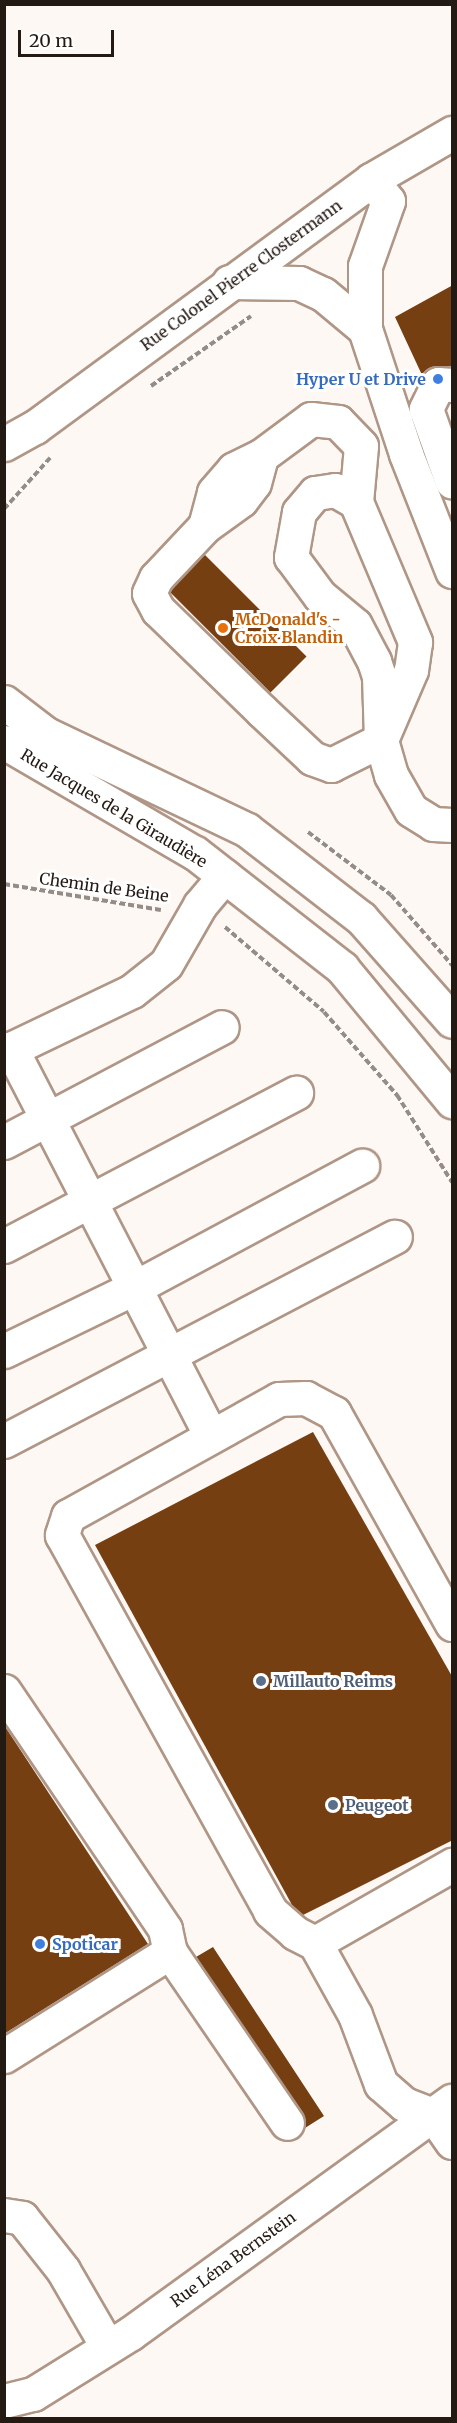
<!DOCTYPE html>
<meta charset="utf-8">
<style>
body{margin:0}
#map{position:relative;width:457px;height:2423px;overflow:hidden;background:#fdf8f4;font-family:Merriweather,serif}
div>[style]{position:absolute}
.building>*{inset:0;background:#763f12;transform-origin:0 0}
.path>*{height:4px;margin-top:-2px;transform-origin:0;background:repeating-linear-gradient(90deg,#948c87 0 6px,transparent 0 9px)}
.roads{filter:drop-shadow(2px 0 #af9686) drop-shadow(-2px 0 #af9686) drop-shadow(0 2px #af9686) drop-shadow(0 -2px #af9686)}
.minor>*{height:33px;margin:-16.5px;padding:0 16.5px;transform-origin:16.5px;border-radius:16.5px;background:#fff}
.dots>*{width:16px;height:16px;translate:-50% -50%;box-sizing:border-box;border:3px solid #fff;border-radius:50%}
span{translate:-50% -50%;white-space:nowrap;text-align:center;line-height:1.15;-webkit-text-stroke:6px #fff;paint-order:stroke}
.street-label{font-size:16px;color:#241a14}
.shop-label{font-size:16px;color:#366cbe;font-weight:700}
.right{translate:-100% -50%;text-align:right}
.left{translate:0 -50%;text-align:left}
.food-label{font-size:16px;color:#c56008;font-weight:700}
.service-label{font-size:16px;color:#4e5e75;font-weight:700}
.frame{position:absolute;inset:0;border:6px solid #241a14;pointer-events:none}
.scale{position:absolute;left:18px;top:30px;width:96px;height:27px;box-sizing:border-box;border:3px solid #241a14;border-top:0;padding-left:8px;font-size:18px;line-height:21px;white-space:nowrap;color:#241a14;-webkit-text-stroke:4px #fff;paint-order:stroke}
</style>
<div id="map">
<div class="building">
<i style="clip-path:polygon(453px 285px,453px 366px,429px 368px,422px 375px,395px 317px)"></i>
<i style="left:204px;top:554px;width:145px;height:51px;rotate:45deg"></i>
<i style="clip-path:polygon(313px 1432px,453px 1678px,453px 1840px,303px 1915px,292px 1905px,95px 1545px)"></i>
<i style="clip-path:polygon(4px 1725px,148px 1944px,4px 2034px)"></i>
<i style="clip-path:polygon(213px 1947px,324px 2116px,305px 2128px,302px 2112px,196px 1957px)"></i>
</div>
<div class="path">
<i style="left:151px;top:386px;width:122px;rotate:-35deg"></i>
<i style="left:4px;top:509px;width:69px;rotate:-48deg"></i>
<i style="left:308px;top:832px;width:104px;rotate:37.2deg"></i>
<i style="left:391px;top:895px;width:93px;rotate:48.9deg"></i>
<i style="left:4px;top:884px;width:159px;rotate:9.4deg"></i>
<i style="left:225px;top:927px;width:130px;rotate:40.6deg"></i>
<i style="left:324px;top:1012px;width:111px;rotate:48.7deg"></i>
<i style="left:397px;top:1095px;width:103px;rotate:57.7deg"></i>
</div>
<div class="roads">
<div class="minor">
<i style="left:371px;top:180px;width:27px;rotate:51deg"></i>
<i style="left:388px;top:201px;width:69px;rotate:109.5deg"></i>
<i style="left:365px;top:266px;width:63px;rotate:90deg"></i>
<i style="left:365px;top:329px;width:132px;rotate:71.8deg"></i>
<i style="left:406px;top:454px;width:126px;rotate:68.5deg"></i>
<i style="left:229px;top:282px;width:70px;rotate:0.8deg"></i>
<i style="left:299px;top:283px;width:26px;rotate:25deg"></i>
<i style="left:323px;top:294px;width:55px;rotate:39.8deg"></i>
<i style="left:452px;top:385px;width:14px;rotate:-176deg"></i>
<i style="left:438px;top:384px;width:28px;rotate:116deg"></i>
<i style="left:426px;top:409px;width:77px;rotate:70.4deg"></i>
<i style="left:311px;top:419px;width:27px;rotate:6deg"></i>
<i style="left:338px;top:422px;width:33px;rotate:46deg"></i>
<i style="left:361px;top:446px;width:56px;rotate:95.1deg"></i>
<i style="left:356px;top:502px;width:152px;rotate:67.1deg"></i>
<i style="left:415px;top:642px;width:28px;rotate:98deg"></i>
<i style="left:411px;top:670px;width:76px;rotate:113.2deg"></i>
<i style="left:381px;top:740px;width:56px;rotate:153.4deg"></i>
<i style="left:331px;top:765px;width:20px;rotate:-160deg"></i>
<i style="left:312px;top:758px;width:69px;rotate:-136.8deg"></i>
<i style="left:262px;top:711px;width:145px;rotate:-135.8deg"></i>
<i style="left:158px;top:610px;width:19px;rotate:-118deg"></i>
<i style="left:149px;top:593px;width:17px;rotate:-65deg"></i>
<i style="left:156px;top:578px;width:71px;rotate:-46.7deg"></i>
<i style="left:205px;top:526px;width:44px;rotate:-35.8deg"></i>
<i style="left:241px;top:500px;width:21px;rotate:-53deg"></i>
<i style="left:254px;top:483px;width:28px;rotate:-75deg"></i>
<i style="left:261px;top:456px;width:62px;rotate:-36.5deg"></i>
<i style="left:4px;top:444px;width:35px;rotate:-29deg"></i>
<i style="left:35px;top:427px;width:417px;rotate:-36.3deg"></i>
<i style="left:371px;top:180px;width:94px;rotate:-30.1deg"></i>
<i style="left:356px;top:502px;width:24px;rotate:-150deg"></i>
<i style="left:335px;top:490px;width:20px;rotate:171deg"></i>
<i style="left:315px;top:493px;width:25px;rotate:130deg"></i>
<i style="left:299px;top:512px;width:46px;rotate:100.1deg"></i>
<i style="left:291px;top:557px;width:49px;rotate:53.4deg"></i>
<i style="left:320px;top:596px;width:45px;rotate:39.6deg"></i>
<i style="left:355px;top:625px;width:41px;rotate:62.2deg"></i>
<i style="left:374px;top:661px;width:16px;rotate:72deg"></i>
<i style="left:379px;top:676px;width:64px;rotate:88.2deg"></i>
<i style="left:381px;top:740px;width:36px;rotate:74deg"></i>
<i style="left:391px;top:775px;width:40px;rotate:60.3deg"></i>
<i style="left:411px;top:810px;width:26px;rotate:32deg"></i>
<i style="left:433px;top:824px;width:19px;rotate:3deg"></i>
<i style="left:205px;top:526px;width:35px;rotate:-75deg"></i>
<i style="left:214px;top:492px;width:30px;rotate:-49deg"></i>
<i style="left:234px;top:469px;width:30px;rotate:-26deg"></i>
<i style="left:4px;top:702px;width:53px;rotate:37.3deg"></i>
<i style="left:46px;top:734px;width:223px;rotate:25.5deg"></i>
<i style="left:247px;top:830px;width:144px;rotate:37.7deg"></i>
<i style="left:361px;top:918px;width:137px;rotate:48.5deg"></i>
<i style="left:4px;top:742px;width:221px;rotate:30.2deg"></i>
<i style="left:195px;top:853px;width:187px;rotate:38deg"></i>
<i style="left:342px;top:968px;width:173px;rotate:50.4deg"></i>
<i style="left:4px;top:1142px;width:246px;rotate:-27.8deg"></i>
<i style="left:4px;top:1246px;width:330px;rotate:-27.7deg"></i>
<i style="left:4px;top:1351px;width:144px;rotate:-25.9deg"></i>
<i style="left:134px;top:1288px;width:259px;rotate:-28.2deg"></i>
<i style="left:211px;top:1436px;width:436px;rotate:-117.3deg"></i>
<i style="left:11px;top:1049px;width:134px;rotate:-25.6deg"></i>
<i style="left:132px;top:991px;width:43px;rotate:-38.5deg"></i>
<i style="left:166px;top:964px;width:68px;rotate:-60deg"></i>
<i style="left:200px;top:905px;width:38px;rotate:-50deg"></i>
<i style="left:4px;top:1441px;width:441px;rotate:-27.6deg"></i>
<i style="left:452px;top:1624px;width:242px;rotate:-119.2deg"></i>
<i style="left:334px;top:1413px;width:32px;rotate:-152deg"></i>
<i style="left:306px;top:1398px;width:27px;rotate:178deg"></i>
<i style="left:279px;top:1399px;width:241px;rotate:151deg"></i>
<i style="left:68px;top:1516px;width:20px;rotate:108deg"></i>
<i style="left:62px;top:1535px;width:430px;rotate:61deg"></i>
<i style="left:270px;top:1911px;width:33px;rotate:41deg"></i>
<i style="left:295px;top:1933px;width:22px;rotate:27deg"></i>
<i style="left:315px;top:1943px;width:82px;rotate:60.9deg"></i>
<i style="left:355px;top:2015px;width:74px;rotate:69.4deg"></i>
<i style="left:381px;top:2084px;width:30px;rotate:41deg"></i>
<i style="left:404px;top:2104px;width:31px;rotate:21deg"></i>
<i style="left:433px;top:2115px;width:33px;rotate:55deg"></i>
<i style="left:4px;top:1691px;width:287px;rotate:55.9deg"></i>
<i style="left:165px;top:1929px;width:24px;rotate:78deg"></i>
<i style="left:170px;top:1952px;width:207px;rotate:55.6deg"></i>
<i style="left:315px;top:1943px;width:158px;rotate:-29.7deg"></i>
<i style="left:4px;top:2056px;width:196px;rotate:-32.1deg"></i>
<i style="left:4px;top:2215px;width:18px;rotate:9deg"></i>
<i style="left:22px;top:2218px;width:66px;rotate:51.7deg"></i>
<i style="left:63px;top:2270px;width:88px;rotate:59.9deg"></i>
<i style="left:4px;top:2401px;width:30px;rotate:-14deg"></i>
<i style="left:33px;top:2394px;width:115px;rotate:-31.9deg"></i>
<i style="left:131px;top:2333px;width:396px;rotate:-35.9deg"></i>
</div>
</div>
<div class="dots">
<i style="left:438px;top:379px;background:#3f7fe0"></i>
<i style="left:223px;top:628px;background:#e8710a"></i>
<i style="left:261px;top:1681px;background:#5c6f8a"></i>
<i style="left:333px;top:1805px;background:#5c6f8a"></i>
<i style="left:40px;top:1944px;background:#3f7fe0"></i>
</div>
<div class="street-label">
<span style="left:241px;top:275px;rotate:-36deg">Rue Colonel Pierre Clostermann</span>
<span style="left:114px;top:808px;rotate:31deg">Rue Jacques de la Giraudière</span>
<span style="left:104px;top:887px;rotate:8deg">Chemin de Beine</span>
<span style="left:233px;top:2259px;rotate:-36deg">Rue Léna Bernstein</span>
</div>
<div class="shop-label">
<span class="right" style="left:426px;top:379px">Hyper U et Drive</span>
<span class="left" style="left:52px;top:1944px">Spoticar</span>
</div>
<div class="food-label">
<span class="left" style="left:235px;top:628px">McDonald's -<br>Croix Blandin</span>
</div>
<div class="service-label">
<span class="left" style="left:273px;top:1681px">Millauto Reims</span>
<span class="left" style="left:345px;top:1805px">Peugeot</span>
</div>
<div class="frame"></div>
<div class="scale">20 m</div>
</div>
